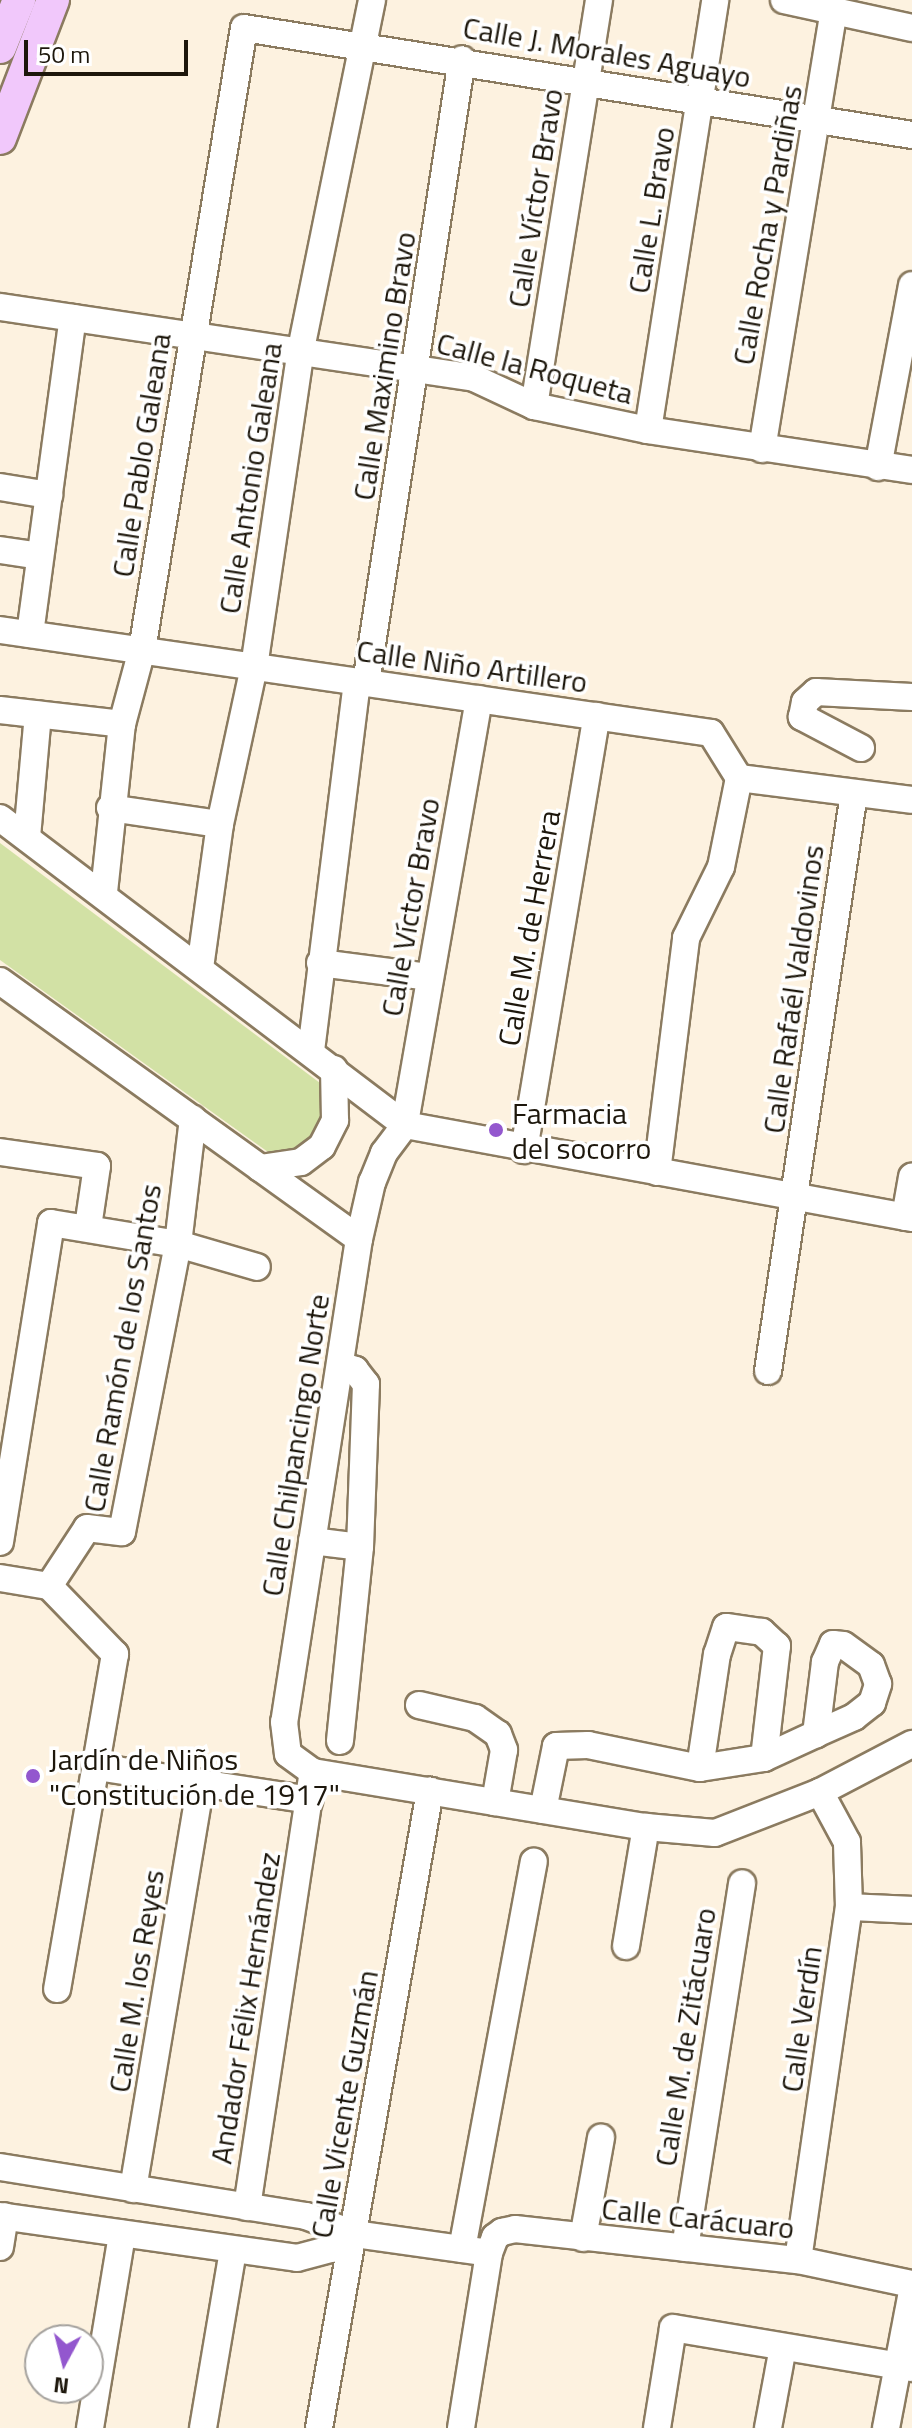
<!DOCTYPE html>
<meta charset="utf-8">
<style>
body{margin:0}
#map{position:relative;width:912px;height:2428px;overflow:hidden;background:#fdf2e0;font-family:"Titillium Web",sans-serif}
div>[style]{position:absolute}
.green>*{inset:0;background:#d2e1a5}
.roads{filter:drop-shadow(2px 0 #8b7b60) drop-shadow(-2px 0 #8b7b60) drop-shadow(0 2px #8b7b60) drop-shadow(0 -2px #8b7b60)}
.minor>*{height:26px;margin:-13px;padding:0 13px;transform-origin:13px;border-radius:13px;background:#fff}
.major>*{height:32px;margin:-16px;padding:0 16px;transform-origin:16px;border-radius:16px;background:#f1c8fb}
.dots>*{width:22px;height:22px;translate:-50% -50%;box-sizing:border-box;border:4px solid #fff;border-radius:50%}
span{translate:-50% -50%;white-space:nowrap;text-align:center;line-height:1.15;-webkit-text-stroke:7px #fff;paint-order:stroke}
.street-label{font-size:30px;color:#1d170c}
.poi-label{font-size:30px;color:#1d170c}
.left{translate:0 -50%;text-align:left}
.north{position:absolute;left:24px;top:2324px;width:80px;height:80px;box-sizing:border-box;background:#fff;border:2px solid #a5a29e;border-radius:50%;rotate:187deg;font-size:22px;font-weight:700;line-height:32px;text-align:center;color:#1d170c}
.north::after{content:'';display:block;margin:auto;width:28px;height:36px;background:#9357ce;clip-path:polygon(50% 0,100% 100%,50% 72%,0 100%)}
.scale{position:absolute;left:24px;top:40px;width:164px;height:36px;box-sizing:border-box;border:4px solid #1d170c;border-top:0;padding-left:10px;font-size:24px;line-height:28px;white-space:nowrap;color:#1d170c;-webkit-text-stroke:6px #fff;paint-order:stroke}
</style>
<div id="map">
<div class="green">
<i style="clip-path:polygon(0 843px,328px 1089px,320px 1141px,275px 1157px,0 960px)"></i>
</div>
<div class="roads">
<div class="minor">
<i style="left:784px;top:0;width:131px;rotate:12.3deg"></i>
<i style="left:0;top:307px;width:479px;rotate:8.5deg"></i>
<i style="left:474px;top:378px;width:66px;rotate:25deg"></i>
<i style="left:534px;top:406px;width:116px;rotate:11.9deg"></i>
<i style="left:648px;top:430px;width:267px;rotate:8.6deg"></i>
<i style="left:534px;top:406px;width:411px;rotate:-80.9deg"></i>
<i style="left:648px;top:430px;width:435px;rotate:-81.1deg"></i>
<i style="left:762px;top:449px;width:444px;rotate:-80.7deg"></i>
<i style="left:878px;top:467px;width:185px;rotate:-79.4deg"></i>
<i style="left:0;top:487px;width:50px;rotate:9.3deg"></i>
<i style="left:0;top:550px;width:40px;rotate:8.5deg"></i>
<i style="left:0;top:630px;width:718px;rotate:8.24deg"></i>
<i style="left:711px;top:733px;width:53px;rotate:58.1deg"></i>
<i style="left:739px;top:778px;width:174px;rotate:7.2deg"></i>
<i style="left:30px;top:634px;width:319px;rotate:-82.3deg"></i>
<i style="left:366px;top:683px;width:631px;rotate:-81.25deg"></i>
<i style="left:479px;top:699px;width:432px;rotate:99.9deg"></i>
<i style="left:405px;top:1125px;width:35px;rotate:127deg"></i>
<i style="left:384px;top:1153px;width:31px;rotate:112deg"></i>
<i style="left:372px;top:1182px;width:58px;rotate:102.8deg"></i>
<i style="left:359px;top:1239px;width:489px;rotate:98.8deg"></i>
<i style="left:284px;top:1722px;width:32px;rotate:83deg"></i>
<i style="left:288px;top:1754px;width:31px;rotate:36deg"></i>
<i style="left:313px;top:1772px;width:338px;rotate:9.4deg"></i>
<i style="left:646px;top:1827px;width:69px;rotate:5deg"></i>
<i style="left:715px;top:1833px;width:113px;rotate:-21.3deg"></i>
<i style="left:820px;top:1792px;width:104px;rotate:-27.6deg"></i>
<i style="left:0;top:710px;width:123px;rotate:6.5deg"></i>
<i style="left:861px;top:748px;width:67px;rotate:-152.3deg"></i>
<i style="left:802px;top:717px;width:15px;rotate:-79deg"></i>
<i style="left:805px;top:702px;width:15px;rotate:-42deg"></i>
<i style="left:816px;top:692px;width:96px;rotate:3deg"></i>
<i style="left:110px;top:808px;width:111px;rotate:8.3deg"></i>
<i style="left:0;top:818px;width:508px;rotate:37.16deg"></i>
<i style="left:405px;top:1125px;width:515px;rotate:10.39deg"></i>
<i style="left:27px;top:837px;width:123px;rotate:-84.9deg"></i>
<i style="left:104px;top:892px;width:169px;rotate:-83.9deg"></i>
<i style="left:122px;top:724px;width:77px;rotate:-74.9deg"></i>
<i style="left:142px;top:650px;width:630px;rotate:-80.69deg"></i>
<i style="left:244px;top:28px;width:677px;rotate:9.1deg"></i>
<i style="left:320px;top:963px;width:111px;rotate:7.3deg"></i>
<i style="left:200px;top:968px;width:145px;rotate:-82.1deg"></i>
<i style="left:220px;top:824px;width:161px;rotate:-77.8deg"></i>
<i style="left:254px;top:667px;width:316px;rotate:-81.6deg"></i>
<i style="left:300px;top:354px;width:361px;rotate:-78.5deg"></i>
<i style="left:0;top:981px;width:442px;rotate:35.7deg"></i>
<i style="left:311px;top:1051px;width:372px;rotate:-82.9deg"></i>
<i style="left:524px;top:1150px;width:440px;rotate:-80.5deg"></i>
<i style="left:0;top:1152px;width:98px;rotate:8.2deg"></i>
<i style="left:97px;top:1166px;width:62px;rotate:98.4deg"></i>
<i style="left:260px;top:1168px;width:41px;rotate:-8.3deg"></i>
<i style="left:301px;top:1162px;width:26px;rotate:-37deg"></i>
<i style="left:322px;top:1146px;width:29px;rotate:-63deg"></i>
<i style="left:335px;top:1120px;width:51px;rotate:-91.1deg"></i>
<i style="left:657px;top:1172px;width:236px;rotate:-82.9deg"></i>
<i style="left:686px;top:938px;width:79px;rotate:-63.8deg"></i>
<i style="left:721px;top:867px;width:91px;rotate:-78.6deg"></i>
<i style="left:905px;top:1217px;width:41px;rotate:-80.1deg"></i>
<i style="left:340px;top:1365px;width:16px;rotate:18deg"></i>
<i style="left:355px;top:1370px;width:18px;rotate:52deg"></i>
<i style="left:366px;top:1384px;width:163px;rotate:92.1deg"></i>
<i style="left:768px;top:1371px;width:584px;rotate:-81.54deg"></i>
<i style="left:312px;top:1541px;width:48px;rotate:7.1deg"></i>
<i style="left:360px;top:1547px;width:195px;rotate:95.9deg"></i>
<i style="left:0;top:1542px;width:323px;rotate:-80.9deg"></i>
<i style="left:51px;top:1223px;width:129px;rotate:9.4deg"></i>
<i style="left:178px;top:1244px;width:82px;rotate:16.2deg"></i>
<i style="left:0;top:1578px;width:50px;rotate:9.3deg"></i>
<i style="left:49px;top:1586px;width:69px;rotate:-56.8deg"></i>
<i style="left:87px;top:1528px;width:35px;rotate:7deg"></i>
<i style="left:122px;top:1532px;width:293px;rotate:-79deg"></i>
<i style="left:178px;top:1244px;width:126px;rotate:-83.2deg"></i>
<i style="left:49px;top:1586px;width:95px;rotate:45.9deg"></i>
<i style="left:115px;top:1654px;width:340px;rotate:99.8deg"></i>
<i style="left:419px;top:1705px;width:57px;rotate:13.1deg"></i>
<i style="left:475px;top:1718px;width:28px;rotate:35deg"></i>
<i style="left:498px;top:1734px;width:17px;rotate:69deg"></i>
<i style="left:504px;top:1750px;width:53px;rotate:99.8deg"></i>
<i style="left:764px;top:1758px;width:57px;rotate:-24.8deg"></i>
<i style="left:816px;top:1734px;width:42px;rotate:-24.1deg"></i>
<i style="left:854px;top:1717px;width:23px;rotate:-38deg"></i>
<i style="left:872px;top:1703px;width:20px;rotate:-72deg"></i>
<i style="left:878px;top:1684px;width:20px;rotate:-110deg"></i>
<i style="left:871px;top:1665px;width:34px;rotate:-144deg"></i>
<i style="left:843px;top:1645px;width:10px;rotate:-174deg"></i>
<i style="left:833px;top:1644px;width:20px;rotate:114deg"></i>
<i style="left:825px;top:1662px;width:73px;rotate:97.1deg"></i>
<i style="left:97px;top:1767px;width:215px;rotate:8.8deg"></i>
<i style="left:543px;top:1810px;width:65px;rotate:-78.5deg"></i>
<i style="left:556px;top:1746px;width:32px;rotate:-2deg"></i>
<i style="left:588px;top:1745px;width:114px;rotate:11.6deg"></i>
<i style="left:700px;top:1768px;width:65px;rotate:-8.9deg"></i>
<i style="left:764px;top:1758px;width:113px;rotate:-83.4deg"></i>
<i style="left:777px;top:1646px;width:21px;rotate:-137deg"></i>
<i style="left:762px;top:1632px;width:36px;rotate:-172deg"></i>
<i style="left:726px;top:1627px;width:28px;rotate:108deg"></i>
<i style="left:717px;top:1654px;width:115px;rotate:98.5deg"></i>
<i style="left:849px;top:1907px;width:63px;rotate:2.7deg"></i>
<i style="left:626px;top:1946px;width:121px;rotate:-80.5deg"></i>
<i style="left:0;top:2167px;width:310px;rotate:9.1deg"></i>
<i style="left:306px;top:2216px;width:51px;rotate:20.6deg"></i>
<i style="left:354px;top:2234px;width:136px;rotate:8deg"></i>
<i style="left:133px;top:2189px;width:412px;rotate:-80.5deg"></i>
<i style="left:247px;top:2207px;width:440px;rotate:-81.4deg"></i>
<i style="left:0;top:2216px;width:300px;rotate:8deg"></i>
<i style="left:297px;top:2258px;width:35px;rotate:-15deg"></i>
<i style="left:331px;top:2249px;width:27px;rotate:-33deg"></i>
<i style="left:583px;top:2238px;width:102px;rotate:-79.8deg"></i>
<i style="left:0;top:2247px;width:31px;rotate:-81deg"></i>
<i style="left:685px;top:2248px;width:369px;rotate:-81.1deg"></i>
<i style="left:462px;top:2249px;width:394px;rotate:-79.5deg"></i>
<i style="left:798px;top:2260px;width:357px;rotate:-81.8deg"></i>
<i style="left:849px;top:1907px;width:65px;rotate:-91.8deg"></i>
<i style="left:847px;top:1842px;width:57px;rotate:-118.4deg"></i>
<i style="left:90px;top:2428px;width:197px;rotate:-80.6deg"></i>
<i style="left:203px;top:2428px;width:180px;rotate:-80.4deg"></i>
<i style="left:319px;top:2428px;width:647px;rotate:-80.12deg"></i>
<i style="left:461px;top:2428px;width:177px;rotate:-80.9deg"></i>
<i style="left:489px;top:2253px;width:17px;rotate:-69deg"></i>
<i style="left:495px;top:2237px;width:9px;rotate:-36deg"></i>
<i style="left:502px;top:2232px;width:13px;rotate:-13deg"></i>
<i style="left:515px;top:2229px;width:285px;rotate:6.3deg"></i>
<i style="left:798px;top:2260px;width:116px;rotate:11.9deg"></i>
<i style="left:657px;top:2428px;width:101px;rotate:-80.9deg"></i>
<i style="left:673px;top:2328px;width:242px;rotate:9.5deg"></i>
<i style="left:768px;top:2428px;width:82px;rotate:-79.5deg"></i>
<i style="left:886px;top:2428px;width:138px;rotate:-79.2deg"></i>
</div>
<div class="major">
<i style="left:0;top:47px;width:51px;rotate:-68deg"></i>
<i style="left:0;top:138px;width:148px;rotate:-69deg"></i>
</div>
</div>
<div class="dots">
<i style="left:496px;top:1130px;background:#9357ce"></i>
<i style="left:33px;top:1776px;background:#9357ce"></i>
</div>
<div class="street-label">
<span style="left:607px;top:52px;rotate:10deg">Calle J. Morales Aguayo</span>
<span style="left:535px;top:198px;rotate:-81deg">Calle Víctor Bravo</span>
<span style="left:651px;top:210px;rotate:-81deg">Calle L. Bravo</span>
<span style="left:767px;top:225px;rotate:-80deg">Calle Rocha y Pardiñas</span>
<span style="left:384px;top:366px;rotate:-81deg">Calle Maximino Bravo</span>
<span style="left:535px;top:368px;rotate:15deg">Calle la Roqueta</span>
<span style="left:141px;top:455px;rotate:-81deg">Calle Pablo Galeana</span>
<span style="left:250px;top:478px;rotate:-81deg">Calle Antonio Galeana</span>
<span style="left:472px;top:666px;rotate:8deg">Calle Niño Artillero</span>
<span style="left:410px;top:907px;rotate:-80deg">Calle Víctor Bravo</span>
<span style="left:529px;top:928px;rotate:-80deg">Calle M. de Herrera</span>
<span style="left:793px;top:989px;rotate:-82deg">Calle Rafaél Valdovinos</span>
<span style="left:122px;top:1348px;rotate:-80deg">Calle Ramón de los Santos</span>
<span style="left:295px;top:1445px;rotate:-81deg">Calle Chilpancingo Norte</span>
<span style="left:136px;top:1981px;rotate:-81deg">Calle M. los Reyes</span>
<span style="left:245px;top:2008px;rotate:-81deg">Andador Félix Hernández</span>
<span style="left:801px;top:2019px;rotate:-82deg">Calle Verdín</span>
<span style="left:685px;top:2037px;rotate:-81deg">Calle M. de Zitácuaro</span>
<span style="left:344px;top:2104px;rotate:-80deg">Calle Vicente Guzmán</span>
<span style="left:698px;top:2218px;rotate:6deg">Calle Carácuaro</span>
</div>
<div class="poi-label">
<span class="left" style="left:512px;top:1130px">Farmacia<br>del socorro</span>
<span class="left" style="left:49px;top:1776px">Jardín de Niños<br>"Constitución de 1917"</span>
</div>
<div class="north">N</div>
<div class="scale">50 m</div>
</div>
